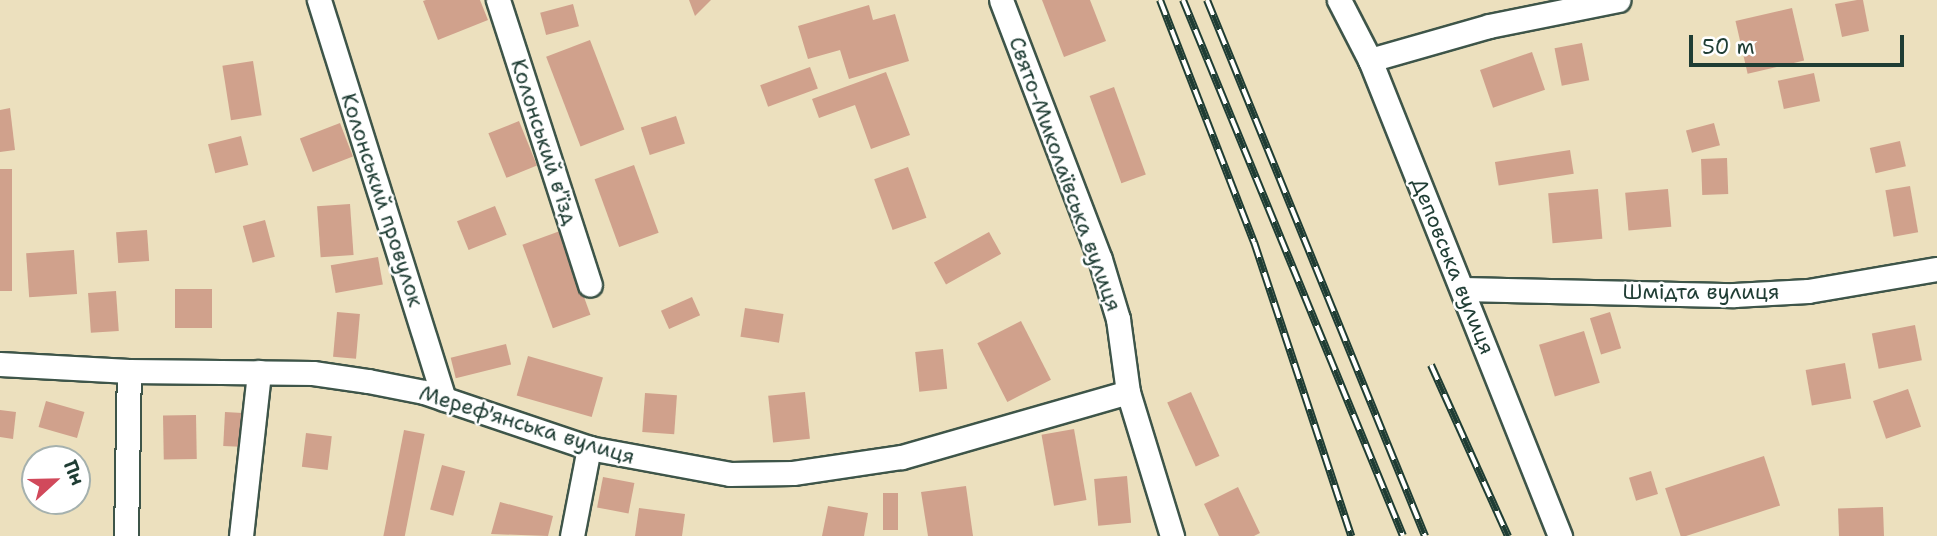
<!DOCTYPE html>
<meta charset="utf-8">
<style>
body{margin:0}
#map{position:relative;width:1937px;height:536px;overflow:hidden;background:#ece0be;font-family:"Shantell Sans",sans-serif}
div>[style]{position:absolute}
.building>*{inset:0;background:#d0a18c;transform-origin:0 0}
.roads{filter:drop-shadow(2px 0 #3e5549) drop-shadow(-2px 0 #3e5549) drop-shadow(0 2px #3e5549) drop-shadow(0 -2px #3e5549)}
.minor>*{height:23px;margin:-11.5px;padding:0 11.5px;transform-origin:11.5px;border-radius:11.5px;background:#fff}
.rail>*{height:8px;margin-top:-4px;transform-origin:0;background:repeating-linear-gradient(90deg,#fff 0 16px,#1f3d34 0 32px);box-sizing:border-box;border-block:2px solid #1f3d34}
span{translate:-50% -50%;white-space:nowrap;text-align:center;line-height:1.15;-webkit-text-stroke:5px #fff;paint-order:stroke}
.street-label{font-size:21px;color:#1f3d34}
.north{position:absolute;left:21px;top:445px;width:70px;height:70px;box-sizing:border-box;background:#fff;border:2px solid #a5b1ae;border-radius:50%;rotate:68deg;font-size:19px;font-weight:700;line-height:28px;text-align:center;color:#1f3d34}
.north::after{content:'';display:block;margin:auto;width:24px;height:32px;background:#d1495b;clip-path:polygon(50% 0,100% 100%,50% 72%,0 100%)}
.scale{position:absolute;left:1689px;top:35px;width:215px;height:32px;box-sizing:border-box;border:4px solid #1f3d34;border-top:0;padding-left:9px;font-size:21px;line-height:24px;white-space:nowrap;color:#1f3d34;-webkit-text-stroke:5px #fff;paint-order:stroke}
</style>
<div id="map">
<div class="building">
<i style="clip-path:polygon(426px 0,480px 0,488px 20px,438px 40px,423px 1px)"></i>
<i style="clip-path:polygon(689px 0,711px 0,695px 16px)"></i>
<i style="clip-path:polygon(1042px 0,1090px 0,1106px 41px,1064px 57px)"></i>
<i style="clip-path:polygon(1857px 0,1863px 0,1869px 31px,1842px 37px,1835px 4px)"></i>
<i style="left:573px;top:4px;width:23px;height:34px;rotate:75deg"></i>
<i style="clip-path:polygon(869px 5px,873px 20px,895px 14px,909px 61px,849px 79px,840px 50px,808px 59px,798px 26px)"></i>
<i style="left:1792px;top:8px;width:54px;height:58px;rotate:77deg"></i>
<i style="left:590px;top:40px;width:96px;height:47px;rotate:69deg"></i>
<i style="left:1582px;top:43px;width:38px;height:28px;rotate:79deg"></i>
<i style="left:1532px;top:52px;width:40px;height:55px;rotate:71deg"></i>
<i style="left:253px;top:61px;width:55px;height:31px;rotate:81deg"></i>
<i style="left:810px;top:67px;width:23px;height:53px;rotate:70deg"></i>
<i style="clip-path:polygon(886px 72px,910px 135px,871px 149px,855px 105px,819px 118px,812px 99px)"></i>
<i style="left:1814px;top:73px;width:29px;height:37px;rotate:78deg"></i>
<i style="left:1114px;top:87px;width:93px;height:26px;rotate:70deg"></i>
<i style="clip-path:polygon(10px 108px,15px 150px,0 152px,0 110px)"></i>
<i style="left:676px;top:116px;width:29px;height:37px;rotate:72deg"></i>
<i style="left:519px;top:121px;width:48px;height:33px;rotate:68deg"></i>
<i style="left:340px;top:123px;width:36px;height:43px;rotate:69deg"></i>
<i style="left:1714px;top:123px;width:23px;height:29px;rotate:75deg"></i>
<i style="left:241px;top:136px;width:30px;height:34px;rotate:76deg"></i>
<i style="left:1900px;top:141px;width:26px;height:31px;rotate:77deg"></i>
<i style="left:1570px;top:150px;width:24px;height:76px;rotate:81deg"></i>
<i style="left:1727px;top:158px;width:36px;height:26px;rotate:88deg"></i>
<i style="left:634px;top:165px;width:72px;height:42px;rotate:70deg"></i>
<i style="left:908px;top:167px;width:54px;height:36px;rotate:70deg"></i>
<i style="left:12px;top:169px;width:122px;height:12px;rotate:90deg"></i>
<i style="left:1910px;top:186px;width:47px;height:25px;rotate:80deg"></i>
<i style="left:1598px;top:189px;width:50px;height:50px;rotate:85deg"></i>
<i style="left:1668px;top:189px;width:38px;height:43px;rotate:85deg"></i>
<i style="left:350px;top:204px;width:51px;height:33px;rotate:86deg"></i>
<i style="left:495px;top:206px;width:31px;height:41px;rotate:68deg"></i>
<i style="left:265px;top:220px;width:38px;height:23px;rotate:75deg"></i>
<i style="left:147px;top:230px;width:31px;height:31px;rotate:86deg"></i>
<i style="left:560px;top:231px;width:89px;height:40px;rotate:70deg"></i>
<i style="left:989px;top:232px;width:25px;height:63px;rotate:61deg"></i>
<i style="left:74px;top:250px;width:44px;height:48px;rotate:86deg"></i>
<i style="left:378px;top:257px;width:28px;height:48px;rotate:80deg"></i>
<i style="left:175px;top:289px;width:37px;height:39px"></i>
<i style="left:116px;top:291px;width:40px;height:28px;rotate:86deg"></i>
<i style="left:692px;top:297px;width:20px;height:34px;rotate:66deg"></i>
<i style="left:745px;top:308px;width:39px;height:29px;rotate:9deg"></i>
<i style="left:337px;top:312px;width:23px;height:45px;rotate:5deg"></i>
<i style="left:1610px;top:312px;width:38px;height:21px;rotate:73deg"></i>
<i style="left:1021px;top:321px;width:66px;height:49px;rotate:63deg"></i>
<i style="left:1915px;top:325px;width:36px;height:44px;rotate:79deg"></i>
<i style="left:1584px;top:331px;width:54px;height:47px;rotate:73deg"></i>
<i style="left:506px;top:344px;width:21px;height:57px;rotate:76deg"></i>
<i style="left:943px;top:349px;width:40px;height:28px;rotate:84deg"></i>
<i style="left:528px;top:356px;width:78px;height:41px;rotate:16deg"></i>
<i style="left:1845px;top:363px;width:36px;height:40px;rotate:80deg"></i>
<i style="left:1908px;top:389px;width:40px;height:37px;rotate:71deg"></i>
<i style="left:805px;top:392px;width:47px;height:37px;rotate:84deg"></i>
<i style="left:1191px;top:392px;width:70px;height:26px;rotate:66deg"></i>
<i style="left:645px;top:393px;width:32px;height:39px;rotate:4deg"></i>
<i style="left:46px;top:401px;width:40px;height:27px;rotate:16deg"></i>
<i style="clip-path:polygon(0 410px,16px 412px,13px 439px,0 437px)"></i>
<i style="left:225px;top:412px;width:22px;height:34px;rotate:3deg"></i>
<i style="left:196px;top:415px;width:44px;height:33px;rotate:89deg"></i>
<i style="left:1074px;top:429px;width:72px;height:33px;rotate:80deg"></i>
<i style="left:404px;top:430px;width:21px;height:109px;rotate:11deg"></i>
<i style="left:306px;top:433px;width:26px;height:34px;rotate:7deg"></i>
<i style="left:1764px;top:456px;width:52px;height:104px;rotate:72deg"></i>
<i style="left:442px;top:465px;width:24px;height:46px;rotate:15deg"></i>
<i style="left:1651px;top:471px;width:24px;height:23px;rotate:73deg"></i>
<i style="left:1127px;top:476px;width:47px;height:33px;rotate:85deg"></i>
<i style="left:603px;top:477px;width:32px;height:31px;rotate:11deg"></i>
<i style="clip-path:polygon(966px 486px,973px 536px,928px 536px,921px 492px)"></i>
<i style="clip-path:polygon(1238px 487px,1260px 533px,1254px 536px,1219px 536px,1204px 504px)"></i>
<i style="left:883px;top:493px;width:15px;height:37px"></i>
<i style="clip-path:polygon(500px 502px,553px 516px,548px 536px,491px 534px)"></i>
<i style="clip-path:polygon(828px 506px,868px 513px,864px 536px,822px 536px)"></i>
<i style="left:1883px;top:507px;width:29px;height:45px;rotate:88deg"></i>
<i style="clip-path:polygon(639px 508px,685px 514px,682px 536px,635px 536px)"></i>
</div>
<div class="roads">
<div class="minor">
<i style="left:319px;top:0;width:418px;rotate:72.6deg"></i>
<i style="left:498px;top:0;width:299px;rotate:72.1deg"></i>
<i style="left:1001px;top:0;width:277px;rotate:69.1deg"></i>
<i style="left:1100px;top:259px;width:63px;rotate:73.3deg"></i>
<i style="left:1118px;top:319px;width:74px;rotate:82.2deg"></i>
<i style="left:1128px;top:392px;width:151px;rotate:73deg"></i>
<i style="left:1339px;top:0;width:68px;rotate:62.7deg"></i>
<i style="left:1370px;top:60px;width:513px;rotate:68.24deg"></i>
<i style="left:1370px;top:60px;width:124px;rotate:-15.9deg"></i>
<i style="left:1489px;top:26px;width:132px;rotate:-11.4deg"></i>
<i style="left:1463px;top:289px;width:271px;rotate:1.3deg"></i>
<i style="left:1734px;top:295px;width:74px;rotate:-3.1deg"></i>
<i style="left:1808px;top:291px;width:131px;rotate:-9.7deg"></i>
<i style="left:0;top:364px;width:129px;rotate:3.1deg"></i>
<i style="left:129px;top:371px;width:184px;rotate:0.6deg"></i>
<i style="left:313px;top:373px;width:56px;rotate:8.3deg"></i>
<i style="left:368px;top:381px;width:57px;rotate:11.1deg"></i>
<i style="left:424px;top:392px;width:174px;rotate:18.7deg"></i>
<i style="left:589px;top:448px;width:143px;rotate:10.4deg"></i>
<i style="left:730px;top:474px;width:63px;rotate:-0.9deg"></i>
<i style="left:793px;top:473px;width:110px;rotate:-8.4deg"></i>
<i style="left:902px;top:457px;width:235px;rotate:-16deg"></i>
<i style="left:126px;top:536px;width:165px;rotate:-89deg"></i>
<i style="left:241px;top:536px;width:165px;rotate:-83.7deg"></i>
<i style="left:572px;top:536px;width:90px;rotate:-79.1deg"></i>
</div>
</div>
<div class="rail">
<i style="left:1160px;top:0;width:260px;rotate:68.8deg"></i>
<i style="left:1254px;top:242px;width:310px;rotate:71.7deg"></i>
<i style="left:1183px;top:0;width:579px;rotate:67.68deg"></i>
<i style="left:1207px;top:0;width:579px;rotate:67.87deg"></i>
<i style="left:1431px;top:365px;width:188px;rotate:65.8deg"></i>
</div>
<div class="street-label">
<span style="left:544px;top:142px;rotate:72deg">Колонський в'їзд</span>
<span style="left:1065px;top:174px;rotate:70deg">Свято-Миколаївська вулиця</span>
<span style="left:382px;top:200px;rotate:72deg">Колонський провулок</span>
<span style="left:1453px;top:266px;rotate:68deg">Деповська вулиця</span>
<span style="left:1701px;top:292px">Шмідта вулиця</span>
<span style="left:527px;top:425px;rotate:17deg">Мереф'янська вулиця</span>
</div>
<div class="north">Пн</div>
<div class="scale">50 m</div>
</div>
